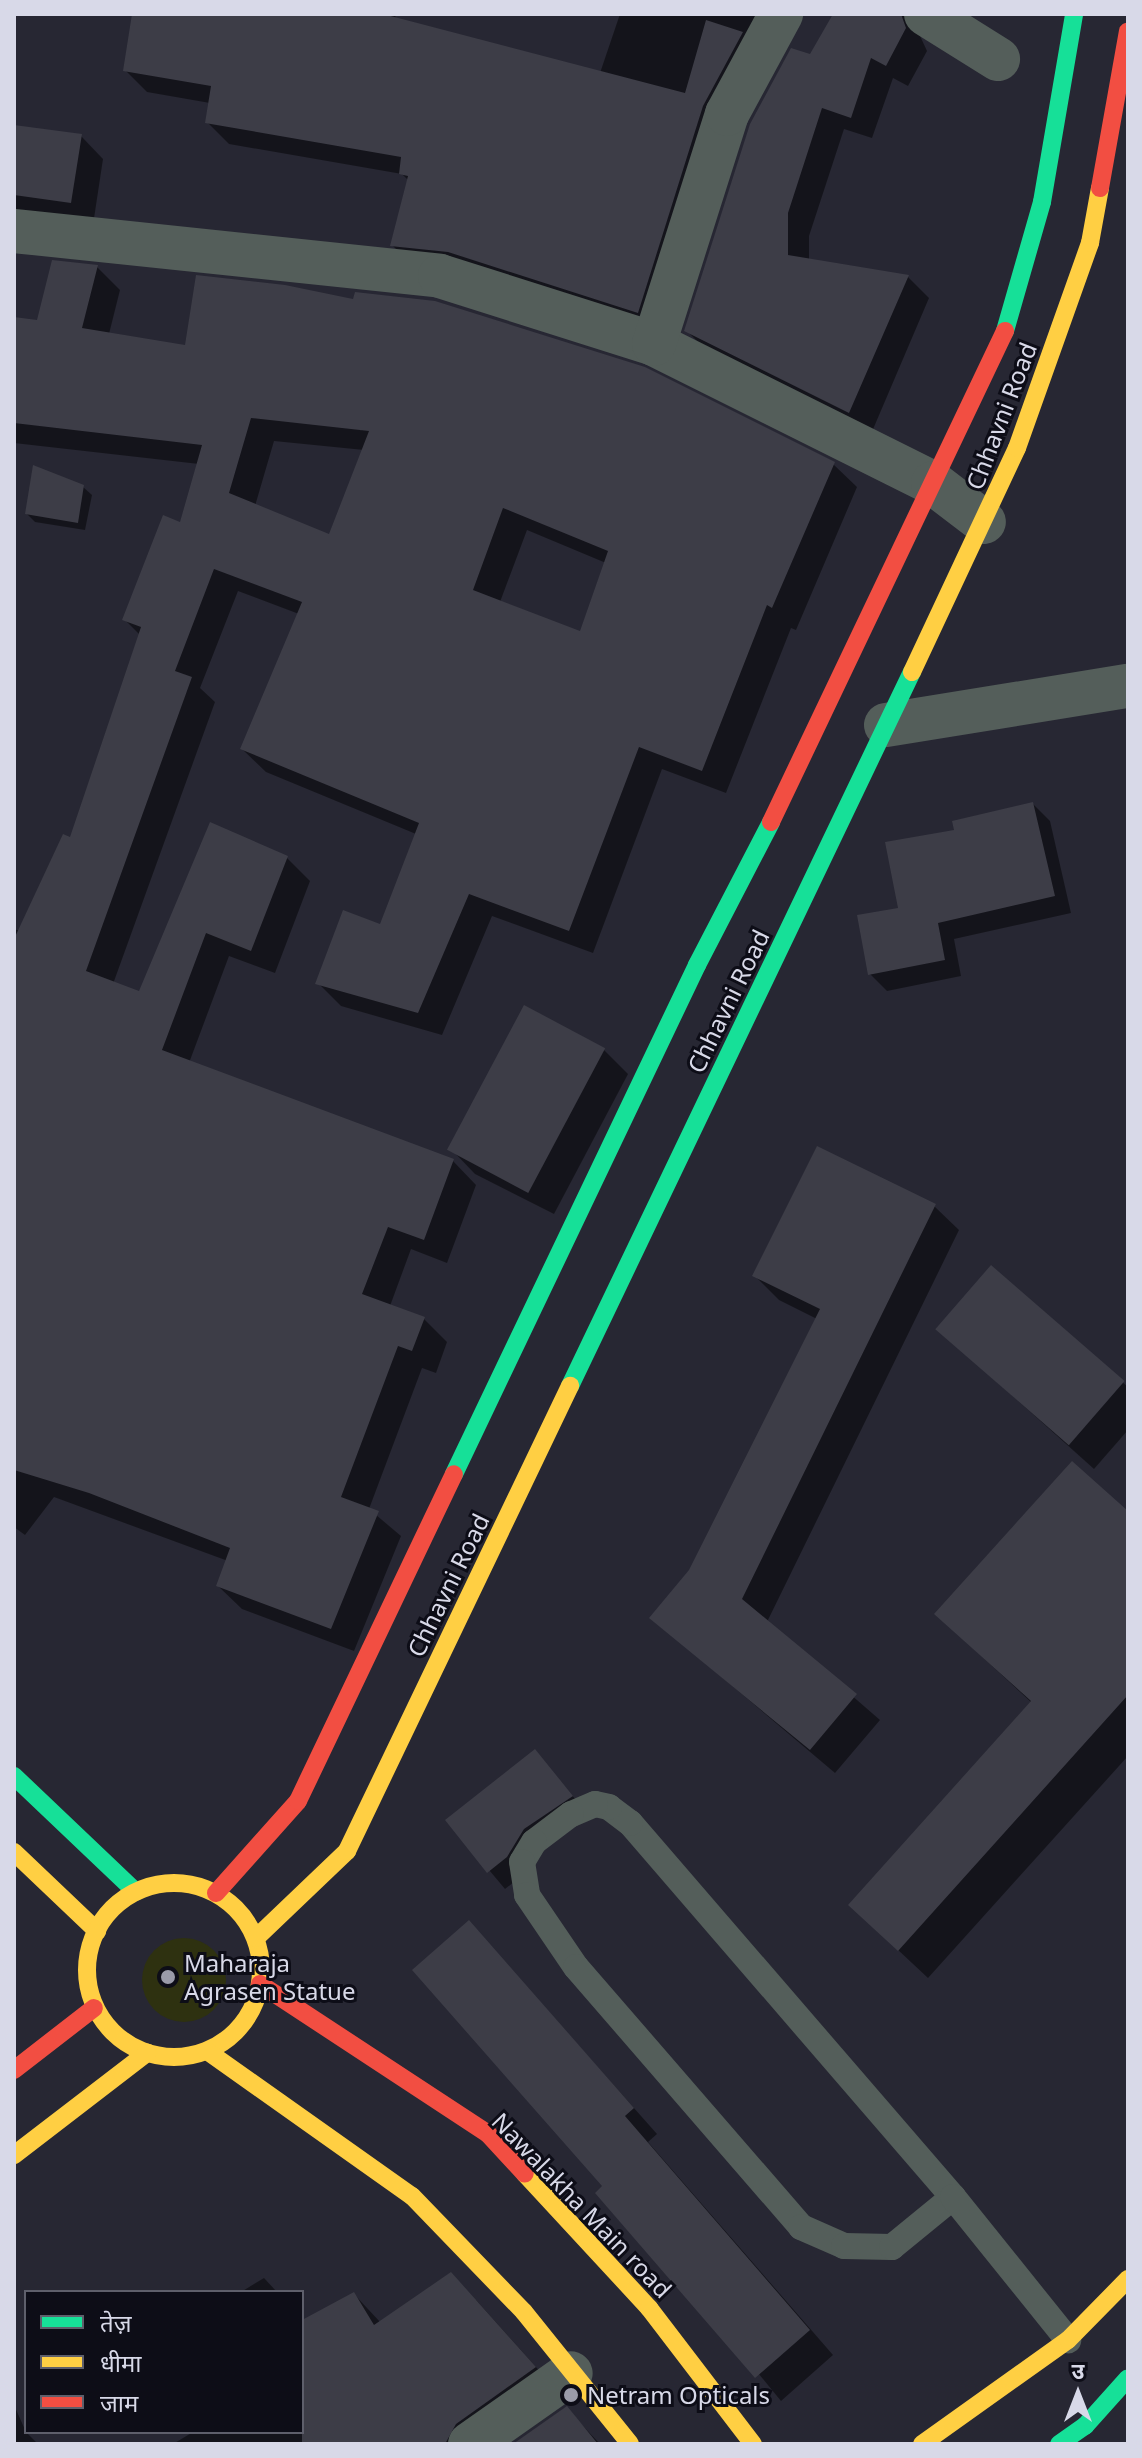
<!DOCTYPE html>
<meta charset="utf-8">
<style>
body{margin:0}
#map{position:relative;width:1142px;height:2458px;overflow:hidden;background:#272733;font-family:"Noto Sans","Noto Sans Devanagari",sans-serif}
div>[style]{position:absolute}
.green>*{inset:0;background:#2e3110}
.round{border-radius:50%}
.shadow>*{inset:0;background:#0007}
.building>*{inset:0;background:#3d3d47;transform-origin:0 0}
.lane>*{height:26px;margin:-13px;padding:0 13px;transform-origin:13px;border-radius:13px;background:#545e5a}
.street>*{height:44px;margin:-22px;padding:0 22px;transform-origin:22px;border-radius:22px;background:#545e5a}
.fast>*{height:18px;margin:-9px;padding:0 9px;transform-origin:9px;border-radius:9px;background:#16e098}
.slow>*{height:18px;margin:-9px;padding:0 9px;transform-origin:9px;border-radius:9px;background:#ffcf43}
.slow>.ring{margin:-9px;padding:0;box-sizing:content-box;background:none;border:18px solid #ffcf43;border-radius:50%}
.jam>*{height:18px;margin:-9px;padding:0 9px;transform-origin:9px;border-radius:9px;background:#f24e42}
.dots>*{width:22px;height:22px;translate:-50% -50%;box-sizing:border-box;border:4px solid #0d0d17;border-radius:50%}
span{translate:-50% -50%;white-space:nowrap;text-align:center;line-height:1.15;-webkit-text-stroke:6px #0d0d17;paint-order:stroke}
.street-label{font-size:24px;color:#d8d9e8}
.poi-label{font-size:24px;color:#d8d9e8}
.left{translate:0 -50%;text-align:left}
.frame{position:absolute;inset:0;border:16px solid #d8d9e8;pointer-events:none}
.legend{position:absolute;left:24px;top:2290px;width:280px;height:144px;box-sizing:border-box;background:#0d0d17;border:2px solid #5e5f6b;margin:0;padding:10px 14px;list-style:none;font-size:24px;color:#d8d9e8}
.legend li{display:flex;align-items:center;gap:16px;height:40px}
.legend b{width:40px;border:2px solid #5e5f6b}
.north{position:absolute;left:1038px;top:2354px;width:80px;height:80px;-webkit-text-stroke:6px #0d0d17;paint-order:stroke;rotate:0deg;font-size:22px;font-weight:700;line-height:32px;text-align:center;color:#d8d9e8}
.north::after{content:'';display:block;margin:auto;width:28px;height:36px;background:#d8d9e8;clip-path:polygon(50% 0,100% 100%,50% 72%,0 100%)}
</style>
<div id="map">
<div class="green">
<i class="round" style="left:142px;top:1938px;width:84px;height:84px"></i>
</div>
<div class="shadow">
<i style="clip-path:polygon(134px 14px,396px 14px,395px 19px,600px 73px,620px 14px,757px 14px,659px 333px,414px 267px,392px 245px,409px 181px,402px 174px,229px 144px,207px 122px,210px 103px,147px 92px,125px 70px)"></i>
<i style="clip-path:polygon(835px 14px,910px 14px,927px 51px,908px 86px,893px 78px,872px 138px,844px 129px,809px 236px,809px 261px,908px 277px,929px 298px,871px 434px,708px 352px,687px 331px)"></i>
<i style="clip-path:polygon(14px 127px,81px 136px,103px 159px,93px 225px,14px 213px)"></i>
<i style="clip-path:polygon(evenodd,97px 267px,120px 290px,109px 334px,833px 464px,857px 487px,796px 630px,791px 628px,726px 793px,662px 769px,593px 953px,492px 916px,442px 1035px,341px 1006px,318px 983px,382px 926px,416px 834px,266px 772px,242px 749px,299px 614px,238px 591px,200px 688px,215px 702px,113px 984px,140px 994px,287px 858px,310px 881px,275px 973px,229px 956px,189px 1063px,453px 1161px,476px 1185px,447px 1263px,411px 1249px,390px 1306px,424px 1319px,447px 1342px,436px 1373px,422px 1368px,369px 1509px,401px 1536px,354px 1651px,242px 1609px,218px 1586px,228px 1561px,54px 1497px,25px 1535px,14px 1527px,14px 929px,20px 931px,71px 840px,140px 635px,124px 619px,181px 524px,199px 464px,14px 443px,14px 319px,38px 323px,97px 267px,274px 441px,364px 450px,330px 537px,255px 506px,274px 441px,97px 267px,527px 530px,606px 563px,581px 634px,500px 602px,527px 530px)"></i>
<i style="clip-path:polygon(83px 487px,92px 495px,85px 530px,35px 522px,27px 514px)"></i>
<i style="clip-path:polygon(1033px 804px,1050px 821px,1071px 913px,954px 939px,961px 976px,887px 991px,870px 974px,900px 910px)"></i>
<i style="clip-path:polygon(604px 1050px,628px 1074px,554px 1214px,475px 1174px,451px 1149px)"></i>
<i style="clip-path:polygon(934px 1206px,959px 1230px,767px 1622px,880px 1720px,835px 1773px,652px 1618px,691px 1571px,817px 1319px,779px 1300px,755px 1276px)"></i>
<i style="clip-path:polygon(991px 1268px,1128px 1387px,1128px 1430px,1094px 1469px,937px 1328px)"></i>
<i style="clip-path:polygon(1128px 1514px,1128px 1756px,928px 1978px,850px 1905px,1032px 1703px,936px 1614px)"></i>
<i style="clip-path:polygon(535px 1752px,588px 1814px,541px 1846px,524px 1874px,505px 1889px,448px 1821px)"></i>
<i style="clip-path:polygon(469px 1922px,657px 2134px,648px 2142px,833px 2355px,781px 2401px,605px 2186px)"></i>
<i style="clip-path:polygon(264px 2278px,277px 2292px,241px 2292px)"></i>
<i style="clip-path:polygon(354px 2294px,381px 2323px,476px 2300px,560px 2394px,488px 2444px,173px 2444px,193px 2432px,302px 2432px,302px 2322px)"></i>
<i style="clip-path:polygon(14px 2405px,26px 2432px,38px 2444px,14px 2444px)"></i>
<i style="clip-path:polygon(567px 2409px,600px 2444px,517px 2444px)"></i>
</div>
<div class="building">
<i style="clip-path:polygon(132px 14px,383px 14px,685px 93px,706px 20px,743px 32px,703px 106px,638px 313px,448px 252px,390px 246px,408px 176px,399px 174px,401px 157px,205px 123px,211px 86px,123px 71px)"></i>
<i style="clip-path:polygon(833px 14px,901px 14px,906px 28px,886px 66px,871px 58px,851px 118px,822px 108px,788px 213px,788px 255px,909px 275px,849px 413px,684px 331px,750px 124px,791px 48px,810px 54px)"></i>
<i style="clip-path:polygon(14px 125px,82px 134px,71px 203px,14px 195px)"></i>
<i style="clip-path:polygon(evenodd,52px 260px,98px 265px,82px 328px,185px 345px,196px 275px,285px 285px,353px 299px,355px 292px,435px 301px,645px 367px,835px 462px,772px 608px,767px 605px,702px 771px,639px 747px,569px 931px,469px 894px,418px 1013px,315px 984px,343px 910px,380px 924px,419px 823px,240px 749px,302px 602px,214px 569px,175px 671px,192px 677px,86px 971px,139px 991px,210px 822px,288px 856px,251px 951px,206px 933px,162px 1050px,454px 1159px,424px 1240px,388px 1227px,362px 1294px,425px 1317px,412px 1351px,398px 1346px,341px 1497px,379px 1511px,331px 1629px,216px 1586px,230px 1548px,89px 1493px,14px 1470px,14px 939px,63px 834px,70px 837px,141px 627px,122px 620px,163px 515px,180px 522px,202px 445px,14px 423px,14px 317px,37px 320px,52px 260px,251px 418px,369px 431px,329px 534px,229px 493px,251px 418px,52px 260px,503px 508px,608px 551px,580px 631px,473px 590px,503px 508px)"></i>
<i style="clip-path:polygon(33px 465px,84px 485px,78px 523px,25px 514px)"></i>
<i style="clip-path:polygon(1033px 802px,1055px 896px,938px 923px,945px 960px,868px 975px,857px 915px,898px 908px,885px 842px,954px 830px,952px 821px)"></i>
<i style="left:524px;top:1005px;width:92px;height:164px;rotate:28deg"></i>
<i style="clip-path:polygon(817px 1146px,936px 1204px,742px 1599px,857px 1694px,810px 1750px,649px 1618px,689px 1570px,820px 1309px,752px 1276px)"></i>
<i style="left:991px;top:1265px;width:177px;height:85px;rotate:41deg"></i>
<i style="clip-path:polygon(1072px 1461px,1128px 1511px,1128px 1695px,898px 1951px,848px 1905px,1031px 1701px,934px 1614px)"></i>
<i style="clip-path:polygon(535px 1749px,573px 1796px,524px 1829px,507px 1857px,487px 1873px,445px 1820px)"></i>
<i style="clip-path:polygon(469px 1920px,634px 2108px,625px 2116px,810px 2330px,755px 2378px,595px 2193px,602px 2186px,412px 1970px)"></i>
<i style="clip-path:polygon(451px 2272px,536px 2367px,456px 2424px,445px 2444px,302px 2444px,302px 2320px,354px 2292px,374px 2325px)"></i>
<i style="clip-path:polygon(567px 2406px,598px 2444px,513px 2444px)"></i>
</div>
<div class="lane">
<i style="left:953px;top:2197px;width:494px;rotate:-130.8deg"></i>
<i style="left:630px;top:1823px;width:26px;rotate:-143deg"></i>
<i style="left:609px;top:1807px;width:14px;rotate:-168deg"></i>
<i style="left:595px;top:1804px;width:26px;rotate:157deg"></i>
<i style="left:571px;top:1814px;width:46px;rotate:142.9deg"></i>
<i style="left:534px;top:1842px;width:23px;rotate:121deg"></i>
<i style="left:522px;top:1862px;width:33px;rotate:81deg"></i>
<i style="left:527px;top:1895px;width:87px;rotate:55.8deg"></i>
<i style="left:576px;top:1967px;width:344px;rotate:49.1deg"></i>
<i style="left:801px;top:2227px;width:47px;rotate:23.8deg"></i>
<i style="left:844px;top:2246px;width:48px;rotate:1.2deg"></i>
<i style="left:892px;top:2247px;width:79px;rotate:-39.3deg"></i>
<i style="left:953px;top:2197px;width:184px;rotate:51.2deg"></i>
</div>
<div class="street">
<i style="left:926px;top:14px;width:85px;rotate:32deg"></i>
<i style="left:14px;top:231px;width:428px;rotate:6deg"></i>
<i style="left:440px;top:276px;width:225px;rotate:17.6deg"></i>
<i style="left:654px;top:344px;width:312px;rotate:26.5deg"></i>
<i style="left:933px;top:483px;width:64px;rotate:37.4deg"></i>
<i style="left:654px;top:344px;width:241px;rotate:-72.4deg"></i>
<i style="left:727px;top:114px;width:114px;rotate:-61.6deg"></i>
<i style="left:886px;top:725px;width:245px;rotate:-9.2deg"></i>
<i style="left:470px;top:2444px;width:123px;rotate:-35.1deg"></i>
</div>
<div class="fast">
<i style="left:1005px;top:331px;width:134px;rotate:-74deg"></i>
<i style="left:1042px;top:202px;width:191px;rotate:-80.3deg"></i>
<i style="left:570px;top:1386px;width:792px;rotate:-64.41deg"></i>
<i style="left:454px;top:1474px;width:564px;rotate:-64.48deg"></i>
<i style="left:697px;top:965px;width:161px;rotate:-62.6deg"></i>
<i style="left:14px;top:1776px;width:168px;rotate:43.6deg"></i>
<i style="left:1059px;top:2444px;width:32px;rotate:-35deg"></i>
<i style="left:1085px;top:2426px;width:64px;rotate:-48.1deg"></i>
</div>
<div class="slow">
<i style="left:912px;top:672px;width:247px;rotate:-64.9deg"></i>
<i style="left:1017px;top:448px;width:218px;rotate:-70.4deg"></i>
<i style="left:1090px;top:243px;width:56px;rotate:-79.7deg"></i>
<i style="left:14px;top:1852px;width:115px;rotate:43.6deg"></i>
<i class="ring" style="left:87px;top:1883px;width:156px;height:156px"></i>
<i style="left:256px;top:1938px;width:126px;rotate:-43.7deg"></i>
<i style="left:347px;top:1851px;width:516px;rotate:-64.38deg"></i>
<i style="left:207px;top:2051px;width:251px;rotate:35.3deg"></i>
<i style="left:412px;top:2196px;width:161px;rotate:46deg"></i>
<i style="left:524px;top:2312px;width:169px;rotate:51.2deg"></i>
<i style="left:14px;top:2155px;width:168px;rotate:-37.5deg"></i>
<i style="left:525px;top:2174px;width:183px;rotate:47.2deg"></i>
<i style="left:649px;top:2308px;width:171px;rotate:52.6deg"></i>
<i style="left:922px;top:2444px;width:179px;rotate:-35.5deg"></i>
<i style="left:1068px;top:2340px;width:86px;rotate:-45.5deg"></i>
</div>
<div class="jam">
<i style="left:1100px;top:188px;width:159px;rotate:-79.9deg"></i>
<i style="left:771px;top:822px;width:544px;rotate:-64.52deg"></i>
<i style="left:216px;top:1893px;width:123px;rotate:-48.3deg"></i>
<i style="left:298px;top:1801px;width:362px;rotate:-64.5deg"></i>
<i style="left:260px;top:1984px;width:273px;rotate:33.3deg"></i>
<i style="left:488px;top:2134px;width:54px;rotate:47.2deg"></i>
<i style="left:14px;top:2070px;width:101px;rotate:-37.8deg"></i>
</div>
<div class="dots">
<i style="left:168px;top:1977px;background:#9a9ba9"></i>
<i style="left:571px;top:2395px;background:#9a9ba9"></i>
</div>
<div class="street-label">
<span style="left:1001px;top:416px;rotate:-69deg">Chhavni Road</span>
<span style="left:728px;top:1001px;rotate:-64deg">Chhavni Road</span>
<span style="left:448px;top:1585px;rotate:-64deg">Chhavni Road</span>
<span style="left:582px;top:2205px;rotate:46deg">Nawalakha Main road</span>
</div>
<div class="poi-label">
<span class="left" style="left:184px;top:1977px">Maharaja<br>Agrasen Statue</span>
<span class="left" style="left:587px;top:2395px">Netram Opticals</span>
</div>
<div class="frame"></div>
<ul class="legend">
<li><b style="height:10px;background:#16e098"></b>तेज़</li>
<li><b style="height:10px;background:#ffcf43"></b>धीमा</li>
<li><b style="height:10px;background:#f24e42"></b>जाम</li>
</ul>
<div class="north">उ</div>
</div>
